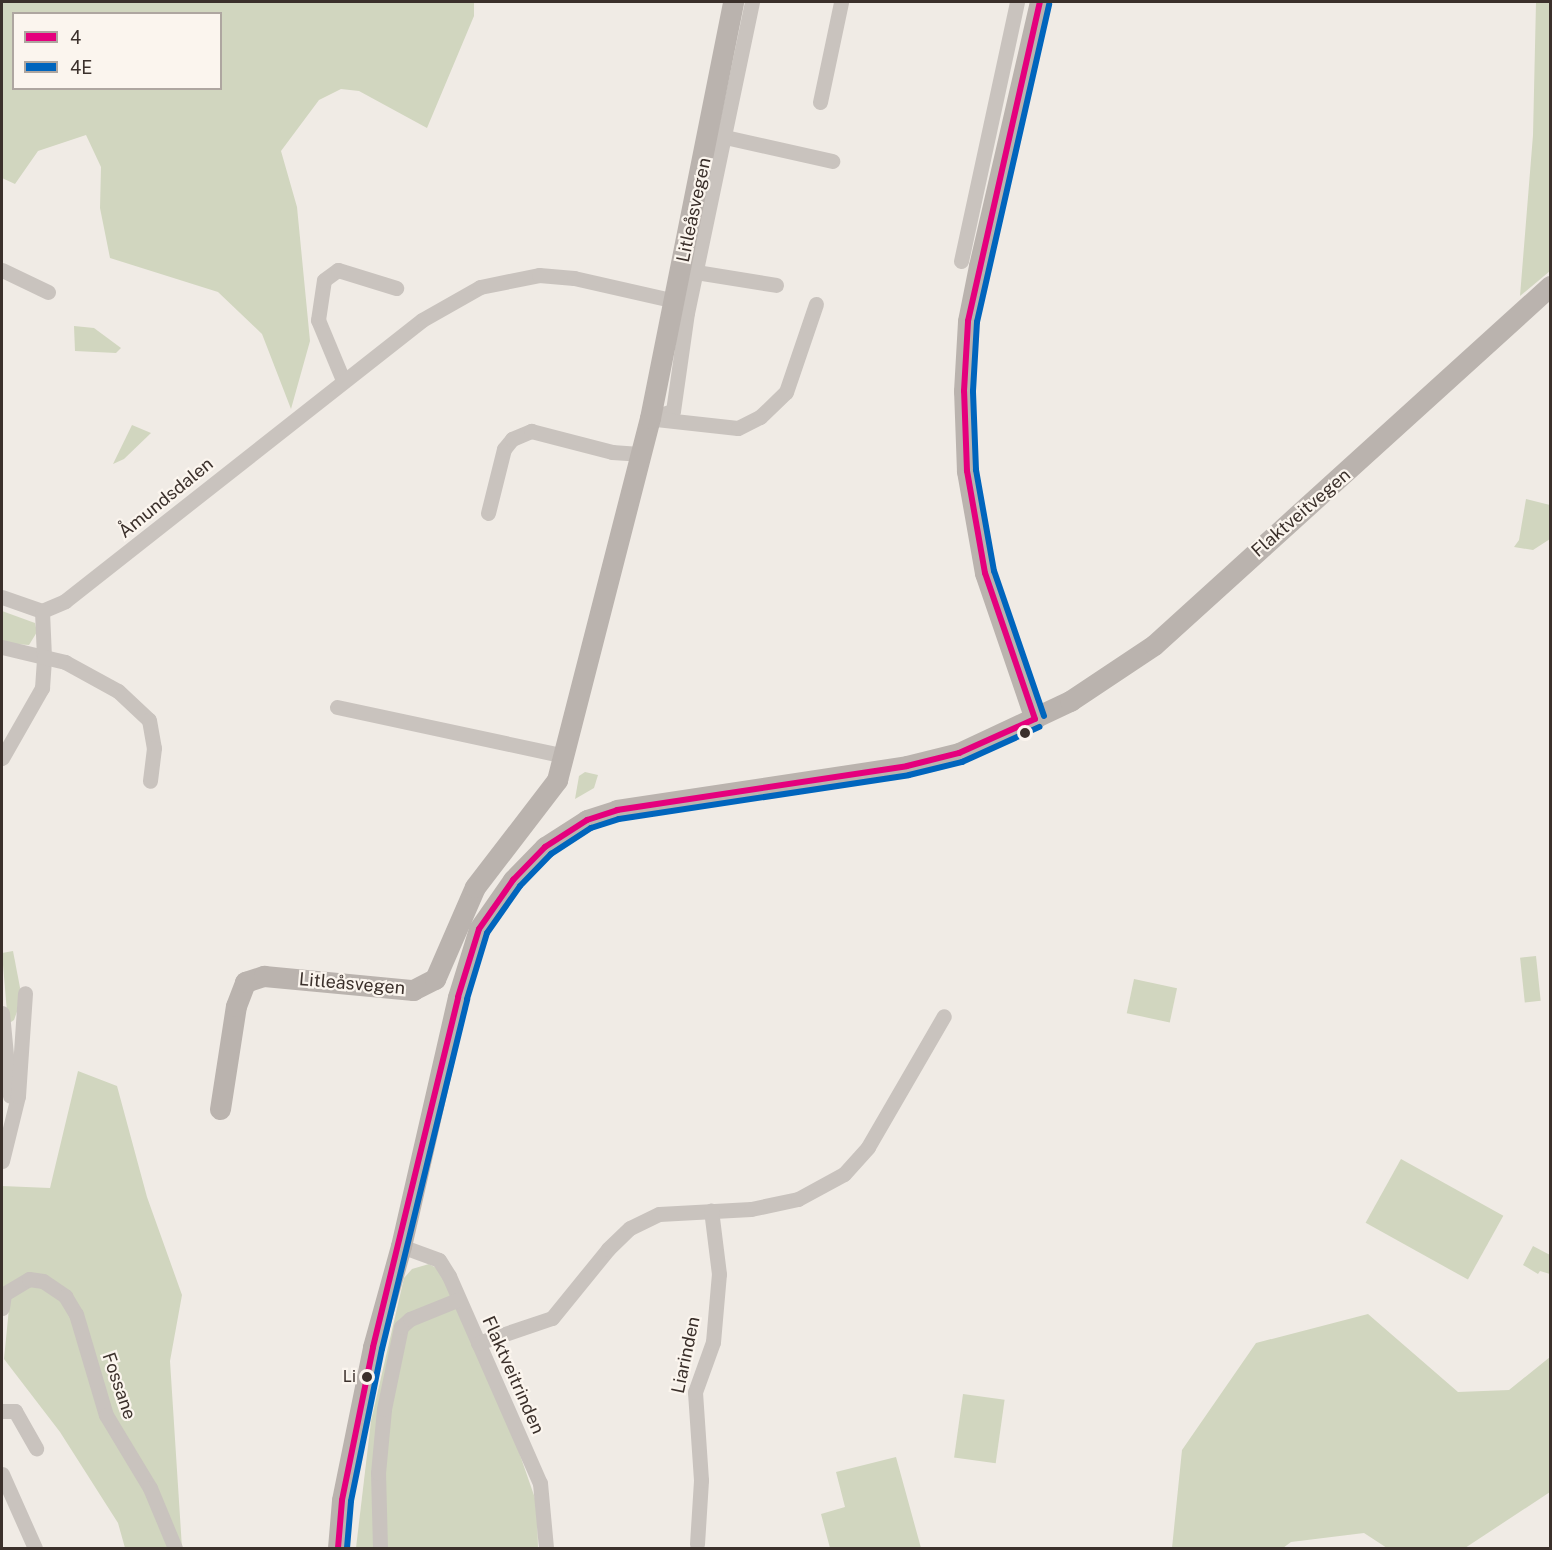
<!DOCTYPE html>
<meta charset="utf-8">
<style>
body{margin:0}
#map{position:relative;width:1552px;height:1550px;overflow:hidden;background:#f0ebe5;font-family:"Public Sans",sans-serif}
div>[style]{position:absolute}
.green>*{inset:0;background:#d1d6bf;transform-origin:0 0}
.street>*{height:15px;margin:-7.5px;padding:0 7.5px;transform-origin:7.5px;border-radius:7.5px;background:#c9c3be}
.secondary>*{height:21px;margin:-10.5px;padding:0 10.5px;transform-origin:10.5px;border-radius:10.5px;background:#bab3ae}
.bus-1>*{height:6px;margin:-3px;padding:0 3px;transform-origin:3px;border-radius:3px;background:#e5007d}
.bus-2>*{height:6px;margin:-3px;padding:0 3px;transform-origin:3px;border-radius:3px;background:#0065bd}
.dots>*{width:16px;height:16px;translate:-50% -50%;box-sizing:border-box;border:3px solid #fbf5ee;border-radius:50%}
span{translate:-50% -50%;white-space:nowrap;text-align:center;line-height:1.15;-webkit-text-stroke:4.5px #fbf5ee;paint-order:stroke}
.bus-label{font-size:16px;color:#3b302b}
.right{translate:-100% -50%;text-align:right}
.street-label{font-size:18px;color:#3b302b}
.frame{position:absolute;inset:0;border:3px solid #3b302b;pointer-events:none}
.legend{position:absolute;left:12px;top:12px;width:210px;height:78px;box-sizing:border-box;background:#fbf5ee;border:2px solid #aea6a0;margin:0;padding:8px 10px;list-style:none;font-size:18px;color:#3b302b}
.legend li{display:flex;align-items:center;gap:12px;height:30px}
.legend b{width:30px;border:2px solid #aea6a0}
</style>
<div id="map">
<div class="green">
<i style="clip-path:polygon(evenodd,2px 2px,474px 2px,474px 16px,427px 128px,359px 91px,341px 89px,319px 100px,281px 151px,297px 207px,310px 341px,291px 409px,262px 334px,218px 292px,110px 258px,100px 208px,101px 167px,86px 135px,38px 151px,15px 184px,2px 178px,2px 2px,14px 14px,220px 14px,220px 88px,14px 88px,14px 14px)"></i>
<i style="clip-path:polygon(1536px 2px,1550px 2px,1550px 271px,1520px 296px,1533px 135px)"></i>
<i style="clip-path:polygon(74px 326px,94px 328px,121px 348px,116px 353px,75px 351px)"></i>
<i style="clip-path:polygon(132px 425px,151px 433px,124px 459px,113px 464px)"></i>
<i style="clip-path:polygon(1526px 499px,1550px 505px,1550px 539px,1533px 550px,1514px 547px,1519px 540px)"></i>
<i style="clip-path:polygon(2px 611px,35px 623px,37px 632px,29px 645px,2px 643px)"></i>
<i style="clip-path:polygon(585px 772px,598px 775px,594px 788px,575px 799px,579px 776px)"></i>
<i style="clip-path:polygon(13px 951px,22px 998px,14px 1020px,8px 1024px,2px 953px)"></i>
<i style="left:1536px;top:956px;width:45px;height:16px;rotate:84deg"></i>
<i style="left:1134px;top:979px;width:44px;height:35px;rotate:12deg"></i>
<i style="clip-path:polygon(78px 1071px,117px 1086px,147px 1197px,182px 1295px,170px 1361px,182px 1548px,125px 1548px,118px 1523px,60px 1432px,4px 1359px,10px 1298px,2px 1288px,2px 1186px,50px 1188px)"></i>
<i style="left:1401px;top:1159px;width:117px;height:73px;rotate:29deg"></i>
<i style="clip-path:polygon(1533px 1246px,1550px 1255px,1550px 1274px,1540px 1271px,1538px 1274px,1523px 1265px)"></i>
<i style="clip-path:polygon(429px 1264px,440px 1270px,511px 1429px,537px 1504px,538px 1548px,356px 1548px,371px 1421px,404px 1278px,412px 1269px)"></i>
<i style="clip-path:polygon(1368px 1314px,1458px 1392px,1509px 1390px,1550px 1357px,1550px 1492px,1465px 1548px,1387px 1548px,1364px 1533px,1291px 1542px,1283px 1548px,1172px 1548px,1182px 1450px,1256px 1343px)"></i>
<i style="left:963px;top:1394px;width:42px;height:64px;rotate:8deg"></i>
<i style="clip-path:polygon(896px 1457px,921px 1548px,830px 1548px,821px 1514px,845px 1507px,836px 1472px)"></i>
</div>
<div class="street">
<i style="left:820px;top:102px;width:102px;rotate:-78.1deg"></i>
<i style="left:725px;top:137px;width:110px;rotate:12.6deg"></i>
<i style="left:961px;top:261px;width:265px;rotate:-77.8deg"></i>
<i style="left:2px;top:270px;width:51px;rotate:25.6deg"></i>
<i style="left:696px;top:272px;width:81px;rotate:9.2deg"></i>
<i style="left:343px;top:380px;width:65px;rotate:-112.6deg"></i>
<i style="left:318px;top:320px;width:40px;rotate:-81.5deg"></i>
<i style="left:324px;top:280px;width:17px;rotate:-36deg"></i>
<i style="left:338px;top:270px;width:61px;rotate:17.2deg"></i>
<i style="left:650px;top:418px;width:24px;rotate:-17deg"></i>
<i style="left:673px;top:411px;width:99px;rotate:-81.9deg"></i>
<i style="left:687px;top:313px;width:318px;rotate:-78.2deg"></i>
<i style="left:656px;top:419px;width:82px;rotate:6.3deg"></i>
<i style="left:738px;top:428px;width:25px;rotate:-27deg"></i>
<i style="left:760px;top:417px;width:36px;rotate:-44deg"></i>
<i style="left:786px;top:392px;width:93px;rotate:-71.2deg"></i>
<i style="left:488px;top:513px;width:66px;rotate:-76deg"></i>
<i style="left:504px;top:449px;width:13px;rotate:-51deg"></i>
<i style="left:512px;top:439px;width:21px;rotate:-23deg"></i>
<i style="left:531px;top:431px;width:84px;rotate:14.5deg"></i>
<i style="left:612px;top:452px;width:27px;rotate:4deg"></i>
<i style="left:2px;top:597px;width:42px;rotate:19.3deg"></i>
<i style="left:42px;top:611px;width:25px;rotate:-23deg"></i>
<i style="left:65px;top:601px;width:454px;rotate:-38.2deg"></i>
<i style="left:422px;top:320px;width:67px;rotate:-29.6deg"></i>
<i style="left:480px;top:287px;width:60px;rotate:-11.5deg"></i>
<i style="left:539px;top:275px;width:35px;rotate:5deg"></i>
<i style="left:574px;top:278px;width:104px;rotate:12.8deg"></i>
<i style="left:2px;top:647px;width:43px;rotate:13.4deg"></i>
<i style="left:44px;top:657px;width:46px;rotate:-92.5deg"></i>
<i style="left:337px;top:707px;width:234px;rotate:12.1deg"></i>
<i style="left:2px;top:758px;width:81px;rotate:-60.3deg"></i>
<i style="left:42px;top:688px;width:31px;rotate:-86deg"></i>
<i style="left:44px;top:657px;width:22px;rotate:13deg"></i>
<i style="left:65px;top:662px;width:60px;rotate:28.7deg"></i>
<i style="left:118px;top:691px;width:42px;rotate:43.1deg"></i>
<i style="left:149px;top:720px;width:28px;rotate:80deg"></i>
<i style="left:154px;top:748px;width:33px;rotate:97deg"></i>
<i style="left:2px;top:1013px;width:83px;rotate:84.5deg"></i>
<i style="left:2px;top:1161px;width:67px;rotate:-76.2deg"></i>
<i style="left:18px;top:1096px;width:103px;rotate:-86.1deg"></i>
<i style="left:401px;top:1246px;width:40px;rotate:20.2deg"></i>
<i style="left:439px;top:1260px;width:19px;rotate:58deg"></i>
<i style="left:449px;top:1276px;width:226px;rotate:66.3deg"></i>
<i style="left:540px;top:1483px;width:65px;rotate:84.7deg"></i>
<i style="left:2px;top:1308px;width:14px;rotate:-82deg"></i>
<i style="left:4px;top:1294px;width:29px;rotate:-31deg"></i>
<i style="left:29px;top:1279px;width:14px;rotate:8deg"></i>
<i style="left:43px;top:1281px;width:27px;rotate:34deg"></i>
<i style="left:65px;top:1296px;width:21px;rotate:59deg"></i>
<i style="left:76px;top:1314px;width:105px;rotate:73.5deg"></i>
<i style="left:106px;top:1415px;width:85px;rotate:58.9deg"></i>
<i style="left:150px;top:1488px;width:65px;rotate:67.4deg"></i>
<i style="left:478px;top:1343px;width:78px;rotate:-18.7deg"></i>
<i style="left:552px;top:1318px;width:89px;rotate:-50.9deg"></i>
<i style="left:608px;top:1249px;width:30px;rotate:-44deg"></i>
<i style="left:630px;top:1228px;width:32px;rotate:-26deg"></i>
<i style="left:659px;top:1214px;width:92px;rotate:-3.1deg"></i>
<i style="left:751px;top:1209px;width:48px;rotate:-12deg"></i>
<i style="left:798px;top:1199px;width:52px;rotate:-28.5deg"></i>
<i style="left:844px;top:1174px;width:36px;rotate:-48deg"></i>
<i style="left:868px;top:1147px;width:151px;rotate:-59.9deg"></i>
<i style="left:2px;top:1411px;width:13px"></i>
<i style="left:15px;top:1411px;width:43px;rotate:60.4deg"></i>
<i style="left:2px;top:1474px;width:81px;rotate:66deg"></i>
<i style="left:697px;top:1544px;width:64px;rotate:-86.4deg"></i>
<i style="left:701px;top:1480px;width:88px;rotate:-93.9deg"></i>
<i style="left:695px;top:1392px;width:53px;rotate:-70.2deg"></i>
<i style="left:713px;top:1342px;width:68px;rotate:-85deg"></i>
<i style="left:719px;top:1274px;width:64px;rotate:-97.1deg"></i>
<i style="left:380px;top:1548px;width:75px;rotate:-91.5deg"></i>
<i style="left:378px;top:1473px;width:64px;rotate:-84.6deg"></i>
<i style="left:384px;top:1409px;width:84px;rotate:-78.3deg"></i>
<i style="left:401px;top:1327px;width:12px;rotate:-42deg"></i>
<i style="left:410px;top:1319px;width:51px;rotate:-22deg"></i>
</div>
<div class="secondary">
<i style="left:1035px;top:719px;width:154px;rotate:-108.9deg"></i>
<i style="left:985px;top:573px;width:104px;rotate:-100deg"></i>
<i style="left:967px;top:471px;width:80px;rotate:-92.1deg"></i>
<i style="left:964px;top:391px;width:70px;rotate:-86.7deg"></i>
<i style="left:968px;top:321px;width:56px;rotate:-78.7deg"></i>
<i style="left:979px;top:266px;width:271px;rotate:-77deg"></i>
<i style="left:220px;top:1109px;width:104px;rotate:-81.2deg"></i>
<i style="left:236px;top:1006px;width:26px;rotate:-69deg"></i>
<i style="left:245px;top:982px;width:20px;rotate:-18deg"></i>
<i style="left:264px;top:976px;width:150px;rotate:5.4deg"></i>
<i style="left:413px;top:990px;width:25px;rotate:-27deg"></i>
<i style="left:435px;top:979px;width:100px;rotate:-66.5deg"></i>
<i style="left:475px;top:887px;width:135px;rotate:-52.5deg"></i>
<i style="left:557px;top:780px;width:374px;rotate:-75.6deg"></i>
<i style="left:650px;top:418px;width:424px;rotate:-78.7deg"></i>
<i style="left:338px;top:1548px;width:48px;rotate:-85.2deg"></i>
<i style="left:342px;top:1500px;width:156px;rotate:-78.5deg"></i>
<i style="left:373px;top:1347px;width:105px;rotate:-74.5deg"></i>
<i style="left:401px;top:1246px;width:255px;rotate:-77.1deg"></i>
<i style="left:458px;top:997px;width:71px;rotate:-72.8deg"></i>
<i style="left:479px;top:929px;width:60px;rotate:-55.2deg"></i>
<i style="left:513px;top:880px;width:46px;rotate:-45.9deg"></i>
<i style="left:545px;top:847px;width:50px;rotate:-32.7deg"></i>
<i style="left:587px;top:820px;width:32px;rotate:-18deg"></i>
<i style="left:617px;top:810px;width:293px;rotate:-8.6deg"></i>
<i style="left:907px;top:766px;width:54px;rotate:-14deg"></i>
<i style="left:959px;top:753px;width:123px;rotate:-25.1deg"></i>
<i style="left:1070px;top:701px;width:101px;rotate:-33.7deg"></i>
<i style="left:1154px;top:645px;width:535px;rotate:-42.19deg"></i>
</div>
<div class="bus-1">
<i style="left:1035px;top:719px;width:154px;rotate:-108.9deg"></i>
<i style="left:985px;top:573px;width:104px;rotate:-100deg"></i>
<i style="left:967px;top:471px;width:80px;rotate:-92.1deg"></i>
<i style="left:964px;top:391px;width:70px;rotate:-86.7deg"></i>
<i style="left:968px;top:321px;width:327px;rotate:-77.3deg"></i>
<i style="left:338px;top:1548px;width:48px;rotate:-85.2deg"></i>
<i style="left:342px;top:1500px;width:156px;rotate:-78.5deg"></i>
<i style="left:373px;top:1347px;width:360px;rotate:-76.3deg"></i>
<i style="left:458px;top:997px;width:71px;rotate:-72.8deg"></i>
<i style="left:479px;top:929px;width:60px;rotate:-55.2deg"></i>
<i style="left:513px;top:880px;width:46px;rotate:-45.9deg"></i>
<i style="left:545px;top:847px;width:50px;rotate:-32.7deg"></i>
<i style="left:587px;top:820px;width:32px;rotate:-18deg"></i>
<i style="left:617px;top:810px;width:293px;rotate:-8.6deg"></i>
<i style="left:907px;top:766px;width:54px;rotate:-14deg"></i>
<i style="left:959px;top:753px;width:83px;rotate:-24.1deg"></i>
</div>
<div class="bus-2">
<i style="left:1044px;top:716px;width:153px;rotate:-109deg"></i>
<i style="left:994px;top:571px;width:103px;rotate:-100.1deg"></i>
<i style="left:976px;top:470px;width:79px;rotate:-92.2deg"></i>
<i style="left:973px;top:391px;width:69px;rotate:-86.7deg"></i>
<i style="left:977px;top:322px;width:326px;rotate:-77.2deg"></i>
<i style="left:347px;top:1548px;width:47px;rotate:-85.1deg"></i>
<i style="left:351px;top:1501px;width:155px;rotate:-78.5deg"></i>
<i style="left:382px;top:1349px;width:360px;rotate:-76.3deg"></i>
<i style="left:467px;top:999px;width:69px;rotate:-73.1deg"></i>
<i style="left:487px;top:933px;width:57px;rotate:-54.9deg"></i>
<i style="left:520px;top:886px;width:45px;rotate:-45.9deg"></i>
<i style="left:551px;top:854px;width:48px;rotate:-33deg"></i>
<i style="left:591px;top:828px;width:29px;rotate:-18deg"></i>
<i style="left:619px;top:819px;width:293px;rotate:-8.6deg"></i>
<i style="left:909px;top:775px;width:55px;rotate:-13.8deg"></i>
<i style="left:962px;top:762px;width:85px;rotate:-24.4deg"></i>
</div>
<div class="dots">
<i style="left:1025px;top:733px;background:#3b302b"></i>
<i style="left:367px;top:1377px;background:#3b302b"></i>
</div>
<div class="bus-label">
<span class="right" style="left:356px;top:1377px">Li</span>
</div>
<div class="street-label">
<span style="left:694px;top:210px;rotate:-78deg">Litleåsvegen</span>
<span style="left:166px;top:498px;rotate:-39deg">Åmundsdalen</span>
<span style="left:1301px;top:513px;rotate:-41deg">Flaktveitvegen</span>
<span style="left:352px;top:984px;rotate:5deg">Litleåsvegen</span>
<span style="left:686px;top:1355px;rotate:-78deg">Liarinden</span>
<span style="left:513px;top:1375px;rotate:66deg">Flaktveitrinden</span>
<span style="left:119px;top:1386px;rotate:71deg">Fossane</span>
</div>
<div class="frame"></div>
<ul class="legend">
<li><b style="height:8px;background:#e5007d"></b>4</li>
<li><b style="height:8px;background:#0065bd"></b>4E</li>
</ul>
</div>
